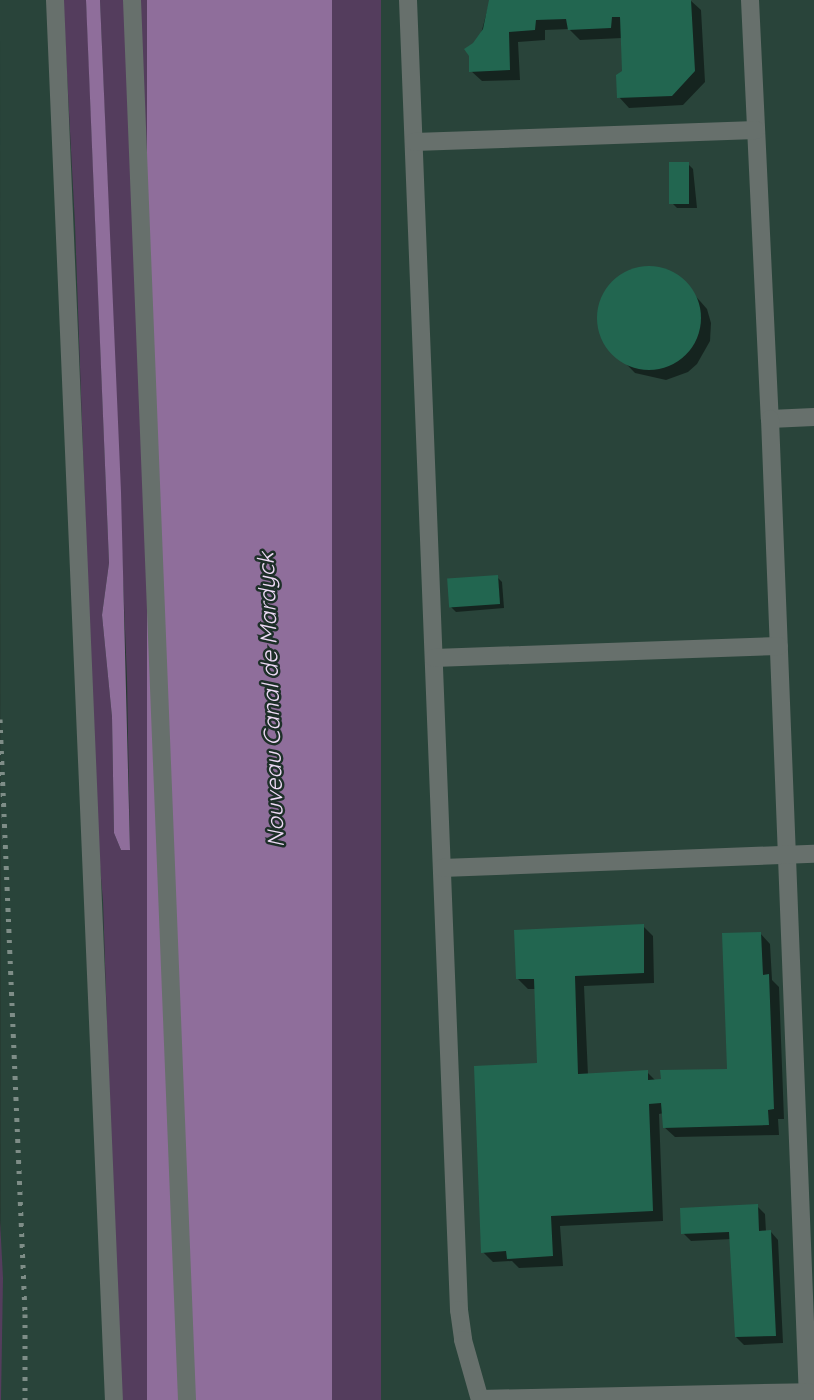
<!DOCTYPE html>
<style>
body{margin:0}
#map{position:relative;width:814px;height:1400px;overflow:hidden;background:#273a32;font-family:Quicksand,sans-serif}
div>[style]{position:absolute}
.built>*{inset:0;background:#29443a;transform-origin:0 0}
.green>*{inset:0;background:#543d5d;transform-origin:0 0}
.water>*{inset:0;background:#8f6e9b;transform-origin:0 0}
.shadow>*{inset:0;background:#0007}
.building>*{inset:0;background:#226650;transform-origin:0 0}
.round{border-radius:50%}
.minor>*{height:18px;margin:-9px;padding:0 9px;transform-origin:9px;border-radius:9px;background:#67706c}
.rail>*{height:5px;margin-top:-2.5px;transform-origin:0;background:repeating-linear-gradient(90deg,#7e8d87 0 3.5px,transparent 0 10.5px)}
span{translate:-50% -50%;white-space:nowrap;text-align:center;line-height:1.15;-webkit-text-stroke:5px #1d2f28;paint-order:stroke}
.water-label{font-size:23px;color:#efdbf7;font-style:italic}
</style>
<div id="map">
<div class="built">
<i style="clip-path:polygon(0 0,63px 0,75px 225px,96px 821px,103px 901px,119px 1400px,1px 1400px)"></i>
<i style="left:381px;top:0;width:433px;height:1401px"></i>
</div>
<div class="green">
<i style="clip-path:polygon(63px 0,86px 0,87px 16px,109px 563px,102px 615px,112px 717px,114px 833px,121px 850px,130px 850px,127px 679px,100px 0,147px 0,204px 1400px,119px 1400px,103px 901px,96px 821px,75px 225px)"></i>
<i style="left:332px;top:0;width:49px;height:1401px"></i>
<i style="clip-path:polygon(0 1220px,3px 1278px,1px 1400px,0 1400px)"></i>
</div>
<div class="water">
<i style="clip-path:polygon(86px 0,100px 0,121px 492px,130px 850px,121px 850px,114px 833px,112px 717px,102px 615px,109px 563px)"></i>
<i style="left:147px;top:0;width:185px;height:1401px"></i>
</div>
<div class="shadow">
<i style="clip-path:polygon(490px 0,690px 0,701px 10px,705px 82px,683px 105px,629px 108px,619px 97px,624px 72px,622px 38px,580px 40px,569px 29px,545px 30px,545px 40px,518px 42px,520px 80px,482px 81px,471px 71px)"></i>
<i style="clip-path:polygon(688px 164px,693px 169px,697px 208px,677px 208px,672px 203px)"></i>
<i style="clip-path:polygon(642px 268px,668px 271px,678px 276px,707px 309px,711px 323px,710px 341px,697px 364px,688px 372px,666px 380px,635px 373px,607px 344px,600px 328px,599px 315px,606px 291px,628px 272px)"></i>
<i style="clip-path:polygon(497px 577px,502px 582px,504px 608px,456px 612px,451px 607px)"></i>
<i style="clip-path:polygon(643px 926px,653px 936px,654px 983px,584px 986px,588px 1075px,647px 1072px,656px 1081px,729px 1071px,760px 933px,770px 944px,772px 980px,779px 987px,784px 1119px,778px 1119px,779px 1135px,675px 1137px,664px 1127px,664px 1113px,659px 1114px,663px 1221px,560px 1226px,563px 1266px,519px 1268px,512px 1261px,493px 1262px,483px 1252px,539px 1064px,536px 989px,528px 989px,518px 979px)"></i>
<i style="clip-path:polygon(757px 1206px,765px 1214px,766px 1232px,771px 1232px,778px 1240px,783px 1343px,744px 1345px,736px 1337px,732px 1239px,691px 1241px,683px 1233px)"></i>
</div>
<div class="building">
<i style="clip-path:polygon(489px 0,691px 0,695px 71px,672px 96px,617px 98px,616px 75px,622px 71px,620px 17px,612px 17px,611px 28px,568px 30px,566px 19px,536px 20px,535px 30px,509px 32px,510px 70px,469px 72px,469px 56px,464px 49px,473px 43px,483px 29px)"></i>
<i style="left:669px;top:162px;width:20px;height:42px"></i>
<i class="round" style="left:597px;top:266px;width:104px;height:104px"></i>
<i style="left:498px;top:575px;width:29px;height:51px;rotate:86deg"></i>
<i style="clip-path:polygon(644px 924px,644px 973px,575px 976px,578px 1074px,648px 1070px,648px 1080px,661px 1079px,660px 1070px,727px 1069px,722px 933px,761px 932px,763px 975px,769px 974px,774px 1109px,768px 1110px,769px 1125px,663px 1128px,661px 1103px,649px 1104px,653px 1211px,551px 1216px,553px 1256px,507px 1259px,506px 1251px,481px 1253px,474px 1066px,537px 1063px,534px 979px,516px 979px,514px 930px)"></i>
<i style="clip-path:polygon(758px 1204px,759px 1231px,771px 1230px,776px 1336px,735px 1337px,729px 1232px,681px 1234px,680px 1208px)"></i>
</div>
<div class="minor">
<i style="left:55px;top:0;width:1401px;rotate:87.59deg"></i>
<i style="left:132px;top:0;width:1401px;rotate:87.75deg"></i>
<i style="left:408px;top:0;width:1311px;rotate:87.77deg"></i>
<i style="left:459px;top:1310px;width:30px;rotate:82deg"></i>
<i style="left:463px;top:1340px;width:62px;rotate:74.2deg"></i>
<i style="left:750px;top:0;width:419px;rotate:87.3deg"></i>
<i style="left:770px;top:419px;width:44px;rotate:-2.6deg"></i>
<i style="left:414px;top:142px;width:342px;rotate:-2deg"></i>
<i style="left:770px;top:419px;width:982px;rotate:87.78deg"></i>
<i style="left:434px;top:658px;width:345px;rotate:-2deg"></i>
<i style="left:442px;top:868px;width:372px;rotate:-2.2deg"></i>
<i style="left:480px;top:1399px;width:328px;rotate:-1.2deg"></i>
</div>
<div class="rail">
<i style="left:0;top:719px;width:596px;rotate:87.59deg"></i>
<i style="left:25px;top:1314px;width:86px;rotate:90deg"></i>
</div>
<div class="water-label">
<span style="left:271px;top:700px;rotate:-92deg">Nouveau Canal de Mardyck</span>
</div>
</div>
